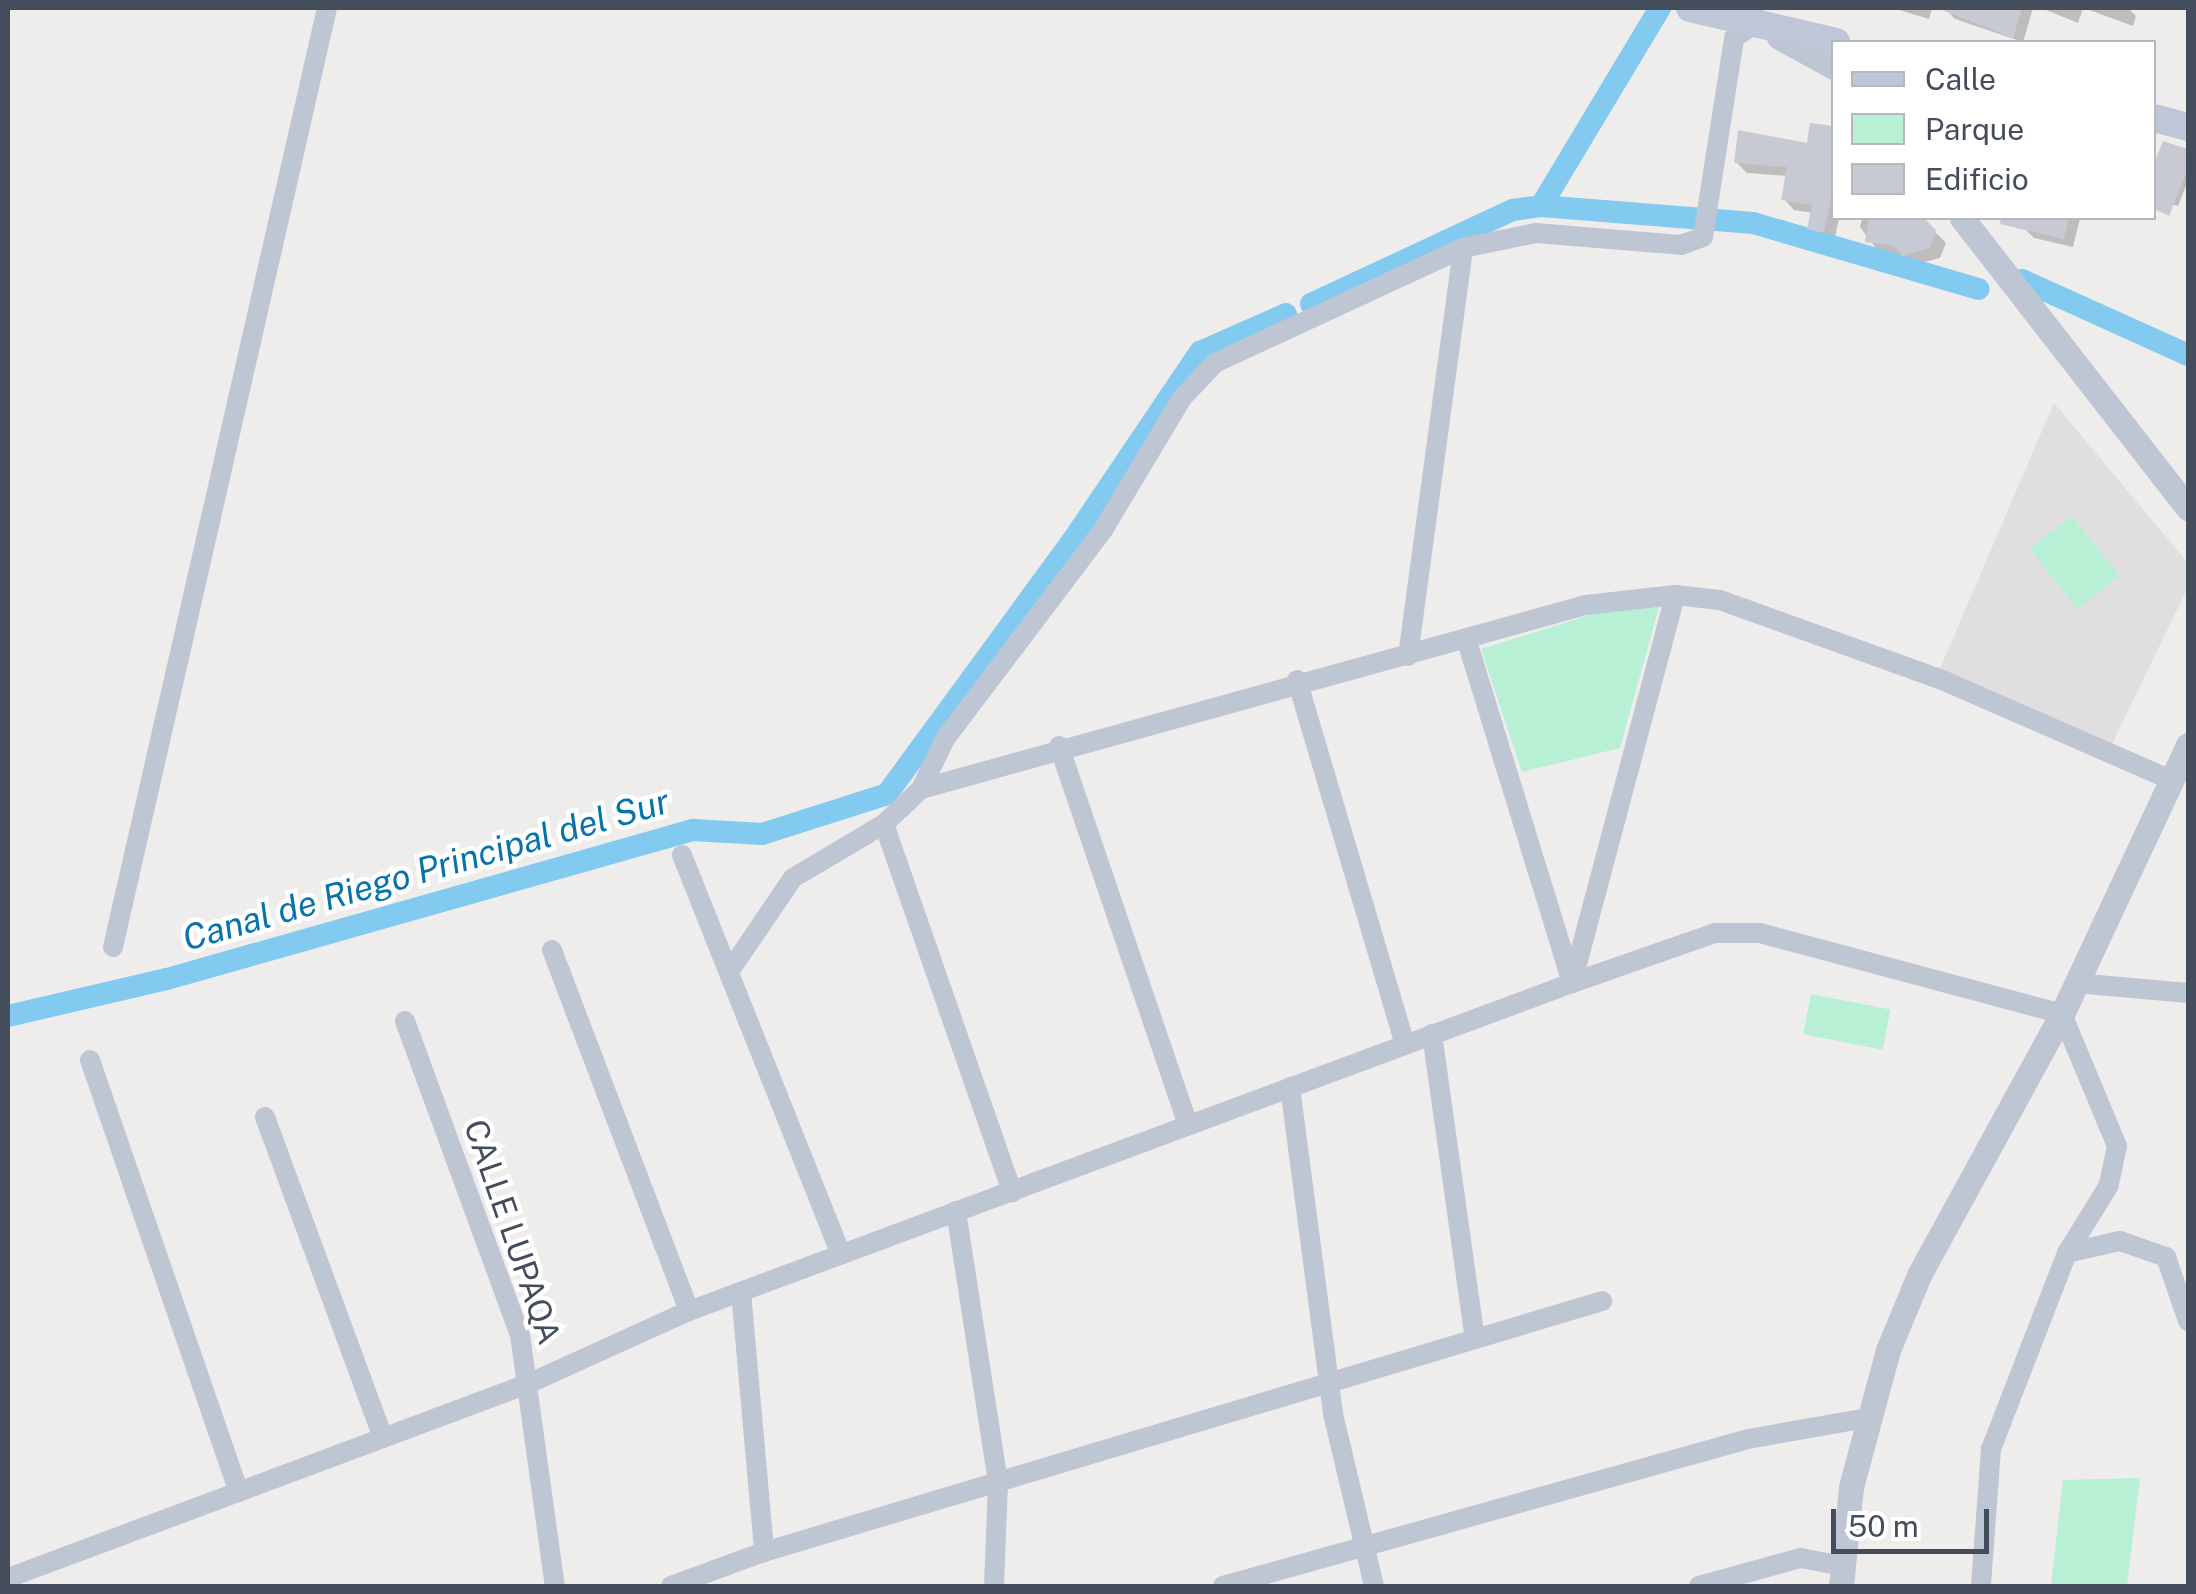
<!DOCTYPE html>
<style>
body{margin:0}
#map{position:relative;width:2196px;height:1594px;overflow:hidden;background:#efedec;font-family:"Public Sans",sans-serif}
div>[style]{position:absolute}
.education>*{inset:0;background:#e0dede}
.green>*{inset:0;background:#b7f0d5;transform-origin:0 0}
.shadow>*{inset:0;background:#0003}
.canal>*{height:22px;margin:-11px;padding:0 11px;transform-origin:11px;border-radius:11px;background:#82caef}
.building>*{inset:0;background:#c8cad3}
.minor>*{height:20px;margin:-10px;padding:0 10px;transform-origin:10px;border-radius:10px;background:#bfc6d3}
.tertiary>*{height:25px;margin:-12.5px;padding:0 12.5px;transform-origin:12.5px;border-radius:12.5px;background:#bfc6d3}
.secondary>*{height:28px;margin:-14px;padding:0 14px;transform-origin:14px;border-radius:14px;background:#bec6d7}
span{translate:-50% -50%;white-space:nowrap;text-align:center;line-height:1.15;-webkit-text-stroke:9px #fff;paint-order:stroke}
.street-label{font-size:32px;color:#444d5b}
.water-label{font-size:35px;color:#0673ac;font-style:italic}
.frame{position:absolute;inset:0;border:10px solid #444d5b;pointer-events:none}
.legend{position:absolute;left:1831px;top:40px;width:325px;height:180px;box-sizing:border-box;background:#fff;border:2px solid #b4b8bd;margin:0;padding:12px 18px;list-style:none;font-size:30px;color:#444d5b}
.legend li{display:flex;align-items:center;gap:20px;height:50px}
.legend b{width:50px;border:2px solid #b4b8bd}
.scale{position:absolute;left:1831px;top:1509px;width:158px;height:45px;box-sizing:border-box;border:5px solid #444d5b;border-top:0;padding-left:12px;font-size:30px;line-height:35px;white-space:nowrap;color:#444d5b;-webkit-text-stroke:8px #fff;paint-order:stroke}
</style>
<div id="map">
<div class="education">
<i style="clip-path:polygon(2054px 403px,2188px 563px,2188px 587px,2111px 746px,1939px 671px)"></i>
</div>
<div class="green">
<i style="left:2071px;top:516px;width:77px;height:53px;rotate:51deg"></i>
<i style="clip-path:polygon(1659px 607px,1620px 748px,1522px 772px,1481px 649px,1596px 613px)"></i>
<i style="left:1811px;top:994px;width:81px;height:41px;rotate:11deg"></i>
<i style="clip-path:polygon(2140px 1478px,2127px 1586px,2051px 1586px,2063px 1480px)"></i>
</div>
<div class="shadow">
<i style="clip-path:polygon(1893px 8px,1932px 8px,1929px 19px)"></i>
<i style="clip-path:polygon(2033px 8px,2023px 42px,1955px 19px,1945px 9px)"></i>
<i style="clip-path:polygon(2041px 8px,2083px 8px,2078px 23px)"></i>
<i style="clip-path:polygon(2084px 8px,2128px 8px,2136px 16px,2133px 26px)"></i>
<i style="clip-path:polygon(1834px 129px,1834px 218px,1839px 218px,1834px 242px,1810px 228px,1813px 213px,1794px 210px,1784px 199px,1788px 176px,1747px 173px,1736px 162px,1809px 146px)"></i>
<i style="clip-path:polygon(2164px 144px,2188px 152px,2188px 181px,2178px 206px,2154px 198px,2154px 169px)"></i>
<i style="clip-path:polygon(1862px 218px,1921px 218px,1946px 243px,1940px 258px,1916px 264px,1904px 255px,1878px 251px,1860px 227px)"></i>
<i style="clip-path:polygon(2026px 218px,2080px 218px,2073px 247px,2034px 238px,2024px 228px)"></i>
</div>
<div class="canal">
<i style="left:1541px;top:206px;width:213px;rotate:4.6deg"></i>
<i style="left:1753px;top:223px;width:235px;rotate:16.3deg"></i>
<i style="left:2022px;top:280px;width:182px;rotate:24.3deg"></i>
<i style="left:1311px;top:304px;width:223px;rotate:-25deg"></i>
<i style="left:1513px;top:210px;width:28px;rotate:-8deg"></i>
<i style="left:1541px;top:206px;width:231px;rotate:-59deg"></i>
<i style="left:8px;top:1016px;width:163px;rotate:-13.1deg"></i>
<i style="left:167px;top:979px;width:547px;rotate:-15.82deg"></i>
<i style="left:693px;top:830px;width:69px;rotate:3.3deg"></i>
<i style="left:762px;top:834px;width:131px;rotate:-17.7deg"></i>
<i style="left:887px;top:794px;width:315px;rotate:-53.8deg"></i>
<i style="left:1073px;top:540px;width:227px;rotate:-56deg"></i>
<i style="left:1200px;top:352px;width:94px;rotate:-23.8deg"></i>
</div>
<div class="building">
<i style="clip-path:polygon(1937px 8px,2022px 8px,2013px 38px)"></i>
<i style="clip-path:polygon(1810px 123px,1834px 126px,1834px 185px,1824px 233px,1807px 229px,1812px 205px,1781px 200px,1787px 167px,1734px 163px,1738px 130px,1807px 143px)"></i>
<i style="clip-path:polygon(2163px 141px,2188px 149px,2188px 168px,2169px 216px,2154px 209px,2154px 163px)"></i>
<i style="clip-path:polygon(1869px 218px,1924px 218px,1936px 230px,1930px 248px,1903px 255px,1891px 245px,1865px 242px)"></i>
<i style="clip-path:polygon(2001px 218px,2069px 218px,2064px 239px,2000px 224px)"></i>
</div>
<div class="minor">
<i style="left:1466px;top:638px;width:361px;rotate:72.9deg"></i>
<i style="left:1572px;top:983px;width:401px;rotate:-75.1deg"></i>
<i style="left:1408px;top:656px;width:412px;rotate:-82.3deg"></i>
<i style="left:1297px;top:680px;width:380px;rotate:73.5deg"></i>
<i style="left:1059px;top:746px;width:400px;rotate:71.2deg"></i>
<i style="left:921px;top:789px;width:690px;rotate:-15.47deg"></i>
<i style="left:1586px;top:605px;width:90px;rotate:-6.4deg"></i>
<i style="left:1675px;top:595px;width:45px;rotate:6.3deg"></i>
<i style="left:1720px;top:600px;width:234px;rotate:19.8deg"></i>
<i style="left:1940px;top:679px;width:252px;rotate:23.6deg"></i>
<i style="left:884px;top:824px;width:390px;rotate:70.8deg"></i>
<i style="left:682px;top:855px;width:430px;rotate:68.3deg"></i>
<i style="left:113px;top:947px;width:963px;rotate:-77.16deg"></i>
<i style="left:552px;top:950px;width:386px;rotate:69.2deg"></i>
<i style="left:729px;top:972px;width:114px;rotate:-55.8deg"></i>
<i style="left:793px;top:878px;width:106px;rotate:-30.7deg"></i>
<i style="left:884px;top:824px;width:51px;rotate:-43.4deg"></i>
<i style="left:921px;top:789px;width:55px;rotate:-64.4deg"></i>
<i style="left:945px;top:739px;width:262px;rotate:-52.9deg"></i>
<i style="left:1103px;top:530px;width:154px;rotate:-59.1deg"></i>
<i style="left:1182px;top:398px;width:48px;rotate:-46.7deg"></i>
<i style="left:1215px;top:363px;width:273px;rotate:-24.9deg"></i>
<i style="left:1463px;top:248px;width:75px;rotate:-11.6deg"></i>
<i style="left:1536px;top:233px;width:145px;rotate:4.7deg"></i>
<i style="left:1681px;top:245px;width:23px;rotate:-20deg"></i>
<i style="left:1703px;top:237px;width:201px;rotate:-81.1deg"></i>
<i style="left:1734px;top:38px;width:22px;rotate:-34deg"></i>
<i style="left:1752px;top:26px;width:18px;rotate:-84deg"></i>
<i style="left:2076px;top:983px;width:112px;rotate:5.1deg"></i>
<i style="left:405px;top:1021px;width:334px;rotate:69.9deg"></i>
<i style="left:520px;top:1335px;width:253px;rotate:82.1deg"></i>
<i style="left:1432px;top:1034px;width:308px;rotate:82deg"></i>
<i style="left:90px;top:1060px;width:457px;rotate:71deg"></i>
<i style="left:1290px;top:1087px;width:330px;rotate:82.5deg"></i>
<i style="left:1333px;top:1414px;width:177px;rotate:76.6deg"></i>
<i style="left:265px;top:1117px;width:342px;rotate:69.8deg"></i>
<i style="left:956px;top:1211px;width:274px;rotate:81.2deg"></i>
<i style="left:998px;top:1482px;width:104px;rotate:92.2deg"></i>
<i style="left:2067px;top:1253px;width:54px;rotate:-12.8deg"></i>
<i style="left:2120px;top:1241px;width:49px;rotate:19.2deg"></i>
<i style="left:2166px;top:1257px;width:68px;rotate:71deg"></i>
<i style="left:741px;top:1292px;width:261px;rotate:84.9deg"></i>
<i style="left:8px;top:1578px;width:557px;rotate:-20.48deg"></i>
<i style="left:530px;top:1383px;width:175px;rotate:-24.4deg"></i>
<i style="left:689px;top:1311px;width:942px;rotate:-20.38deg"></i>
<i style="left:1572px;top:983px;width:151px;rotate:-19.3deg"></i>
<i style="left:1715px;top:933px;width:45px"></i>
<i style="left:1760px;top:933px;width:313px;rotate:15deg"></i>
<i style="left:2062px;top:1014px;width:143px;rotate:67.4deg"></i>
<i style="left:2117px;top:1146px;width:40px;rotate:102deg"></i>
<i style="left:2109px;top:1185px;width:80px;rotate:121.7deg"></i>
<i style="left:2067px;top:1253px;width:210px;rotate:111.2deg"></i>
<i style="left:1991px;top:1449px;width:137px;rotate:94.2deg"></i>
<i style="left:671px;top:1586px;width:99px;rotate:-20.1deg"></i>
<i style="left:764px;top:1552px;width:875px;rotate:-16.67deg"></i>
<i style="left:1223px;top:1586px;width:545px;rotate:-15.64deg"></i>
<i style="left:1748px;top:1439px;width:121px;rotate:-10deg"></i>
<i style="left:1699px;top:1586px;width:106px;rotate:-15.4deg"></i>
<i style="left:1801px;top:1558px;width:42px;rotate:11deg"></i>
</div>
<div class="tertiary">
<i style="left:1779px;top:37px;width:63px;rotate:28.6deg"></i>
<i style="left:1962px;top:218px;width:368px;rotate:52.1deg"></i>
<i style="left:1841px;top:1586px;width:100px;rotate:-84.2deg"></i>
<i style="left:1851px;top:1487px;width:142px;rotate:-74.9deg"></i>
<i style="left:1888px;top:1350px;width:81px;rotate:-67.5deg"></i>
<i style="left:1919px;top:1275px;width:298px;rotate:-61.3deg"></i>
<i style="left:2062px;top:1014px;width:297px;rotate:-64.9deg"></i>
</div>
<div class="secondary">
<i style="left:1690px;top:8px;width:150px;rotate:13.1deg"></i>
<i style="left:2154px;top:118px;width:35px;rotate:15deg"></i>
</div>
<div class="street-label">
<span style="left:512px;top:1232px;rotate:71deg">CALLE LUPAQA</span>
</div>
<div class="water-label">
<span style="left:426px;top:870px;rotate:-16deg">Canal de Riego Principal del Sur</span>
</div>
<div class="frame"></div>
<ul class="legend">
<li><b style="height:12px;background:#bec6d7"></b>Calle</li>
<li><b style="height:28px;background:#b7f0d5"></b>Parque</li>
<li><b style="height:28px;background:#c8cad3"></b>Edificio</li>
</ul>
<div class="scale">50 m</div>
</div>
